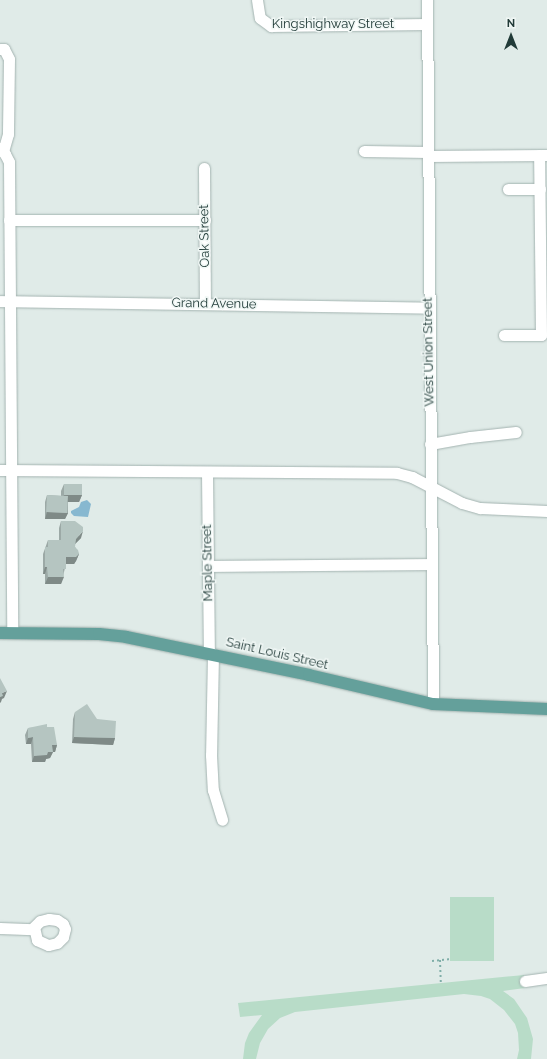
<!DOCTYPE html>
<style>
body{margin:0}
#map{position:relative;width:547px;height:1059px;overflow:hidden;background:#e0ebe8;font-family:Raleway,sans-serif}
div>[style]{position:absolute}
.green>*{inset:0;background:#b8dcc8;transform-origin:0 0}
.water>*{inset:0;background:#87b8d0}
.path>*{height:2px;margin-top:-1px;transform-origin:0;background:repeating-linear-gradient(90deg,#80aea8 0 2px,transparent 0 5px)}
.roads{filter:drop-shadow(0 0 1px #a3b3b0) drop-shadow(0 0 1px #a3b3b0)}
.minor>*{height:11px;margin:-5.5px;padding:0 5.5px;transform-origin:5.5px;border-radius:5.5px;background:#fff}
.major>*{height:12px;margin:-6px;padding:0 6px;transform-origin:6px;border-radius:6px;background:#64a09b}
.wall>*{inset:0;background:#9ca9a6}
.shaded-wall>*{inset:0;background:#7f8a87}
.building>*{inset:0;background:#b5c5c1;transform-origin:0 0}
span{translate:-50% -50%;white-space:nowrap;text-align:center;line-height:1.15;-webkit-text-stroke:3px #f0f7f5;paint-order:stroke}
.street-label{font-size:13px;color:#213b38}
.north{position:absolute;left:491px;top:16px;width:40px;height:40px;-webkit-text-stroke:3px #f0f7f5;paint-order:stroke;rotate:0deg;font-size:11px;font-weight:700;line-height:16px;text-align:center;color:#213b38}
.north::after{content:'';display:block;margin:auto;width:14px;height:18px;background:#213b38;clip-path:polygon(50% 0,100% 100%,50% 72%,0 100%)}
</style>
<div id="map">
<div class="green">
<i style="left:450px;top:897px;width:44px;height:64px"></i>
<i style="clip-path:polygon(524px 975px,525px 988px,503px 991px,514px 999px,527px 1018px,533px 1039px,531px 1059px,517px 1059px,519px 1050px,518px 1033px,515px 1024px,504px 1010px,490px 999px,481px 996px,464px 994px,295px 1012px,280px 1018px,268px 1029px,260px 1043px,256px 1059px,243px 1059px,245px 1043px,249px 1033px,262px 1015px,240px 1017px,238px 1003px)"></i>
</div>
<div class="water">
<i style="clip-path:polygon(87px 500px,91px 504px,88px 517px,74px 516px,71px 513px,71px 511px,79px 507px,81px 502px)"></i>
</div>
<div class="path">
<i style="left:440px;top:960px;width:23px;rotate:88deg"></i>
<i style="left:432px;top:961px;width:19px;rotate:-6deg"></i>
</div>
<div class="roads">
<div class="minor">
<i style="left:257px;top:0;width:18px;rotate:81deg"></i>
<i style="left:260px;top:18px;width:14px;rotate:36deg"></i>
<i style="left:271px;top:26px;width:156px;rotate:-0.7deg"></i>
<i style="left:427px;top:0;width:704px;rotate:89.51deg"></i>
<i style="left:0;top:49px;width:4px"></i>
<i style="left:4px;top:49px;width:11px;rotate:63deg"></i>
<i style="left:9px;top:59px;width:75px;rotate:90.8deg"></i>
<i style="left:8px;top:134px;width:18px;rotate:106deg"></i>
<i style="left:0;top:148px;width:8px;rotate:50deg"></i>
<i style="left:5px;top:154px;width:9px;rotate:63deg"></i>
<i style="left:9px;top:162px;width:471px;rotate:89.6deg"></i>
<i style="left:364px;top:151px;width:64px;rotate:0.9deg"></i>
<i style="left:428px;top:156px;width:118px;rotate:-0.5deg"></i>
<i style="left:204px;top:168px;width:136px;rotate:89.6deg"></i>
<i style="left:508px;top:189px;width:32px"></i>
<i style="left:9px;top:220px;width:196px"></i>
<i style="left:0;top:301px;width:429px;rotate:0.9deg"></i>
<i style="left:504px;top:335px;width:37px"></i>
<i style="left:541px;top:335px;width:180px;rotate:-90.6deg"></i>
<i style="left:430px;top:444px;width:41px;rotate:-9.9deg"></i>
<i style="left:470px;top:437px;width:46px;rotate:-6.2deg"></i>
<i style="left:0;top:470px;width:397px;rotate:0.4deg"></i>
<i style="left:397px;top:473px;width:16px;rotate:15deg"></i>
<i style="left:412px;top:477px;width:56px;rotate:27.5deg"></i>
<i style="left:462px;top:503px;width:19px;rotate:16deg"></i>
<i style="left:480px;top:508px;width:67px;rotate:2.6deg"></i>
<i style="left:207px;top:472px;width:181px;rotate:89.4deg"></i>
<i style="left:208px;top:566px;width:223px;rotate:-0.5deg"></i>
<i style="left:213px;top:654px;width:101px;rotate:91.1deg"></i>
<i style="left:211px;top:755px;width:35px;rotate:87deg"></i>
<i style="left:213px;top:790px;width:31px;rotate:73deg"></i>
<i style="left:49px;top:919px;width:8px;rotate:7deg"></i>
<i style="left:57px;top:920px;width:7px;rotate:34deg"></i>
<i style="left:63px;top:924px;width:5px;rotate:68deg"></i>
<i style="left:65px;top:929px;width:8px;rotate:104deg"></i>
<i style="left:63px;top:937px;width:8px;rotate:135deg"></i>
<i style="left:57px;top:943px;width:9px;rotate:167deg"></i>
<i style="left:48px;top:945px;width:12px;rotate:-156deg"></i>
<i style="left:37px;top:940px;width:13px;rotate:-103deg"></i>
<i style="left:34px;top:927px;width:8px;rotate:-45deg"></i>
<i style="left:40px;top:921px;width:9px;rotate:-13deg"></i>
<i style="left:0;top:928px;width:33px;rotate:2deg"></i>
<i style="left:525px;top:981px;width:22px;rotate:-8deg"></i>
</div>
<div class="major">
<i style="left:0;top:633px;width:99px;rotate:0.6deg"></i>
<i style="left:99px;top:634px;width:27px;rotate:6deg"></i>
<i style="left:126px;top:637px;width:187px;rotate:11.7deg"></i>
<i style="left:309px;top:675px;width:127px;rotate:13.2deg"></i>
<i style="left:433px;top:704px;width:114px;rotate:2.5deg"></i>
</div>
</div>
<div class="wall">
<i style="clip-path:polygon(64px 484px,82px 495px,79px 502px,68px 502px,68px 513px,65px 519px,45px 519px,45px 502px,47px 495px,61px 496px,61px 491px)"></i>
<i style="clip-path:polygon(61px 521px,81px 538px,75px 544px,75px 547px,79px 554px,76px 561px,74px 564px,66px 564px,61px 584px,45px 584px,45px 574px,43px 574px,43px 554px,48px 540px,59px 540px,59px 528px)"></i>
<i style="clip-path:polygon(75px 712px,115px 738px,113px 745px,72px 743px,73px 719px)"></i>
<i style="clip-path:polygon(47px 727px,57px 745px,55px 752px,53px 752px,50px 758px,46px 759px,45px 762px,32px 762px,31px 744px,26px 744px,25px 735px,28px 728px)"></i>
</div>
<div class="shaded-wall">
<i style="clip-path:polygon(64px 495px,82px 495px,79px 502px,61px 502px)"></i>
<i style="clip-path:polygon(47px 512px,68px 513px,65px 519px,45px 519px)"></i>
<i style="clip-path:polygon(83px 531px,81px 538px,73px 546px,76px 539px)"></i>
<i style="clip-path:polygon(79px 554px,76px 561px,74px 564px,63px 564px,66px 557px)"></i>
<i style="clip-path:polygon(45px 567px,47px 567px,45px 574px,43px 574px)"></i>
<i style="clip-path:polygon(48px 577px,64px 577px,61px 584px,45px 584px)"></i>
<i style="clip-path:polygon(7px 691px,4px 698px,2px 699px,1px 702px,0 703px,0 697px,2px 693px)"></i>
<i style="clip-path:polygon(33px 737px,31px 744px,26px 744px,28px 738px)"></i>
<i style="clip-path:polygon(74px 737px,115px 738px,113px 745px,72px 743px)"></i>
<i style="clip-path:polygon(52px 745px,57px 745px,55px 752px,53px 752px,50px 758px,46px 759px,45px 762px,32px 762px,34px 756px,48px 752px)"></i>
</div>
<div class="building">
<i style="left:64px;top:484px;width:18px;height:11px"></i>
<i style="left:47px;top:495px;width:21px;height:17px;rotate:3deg"></i>
<i style="clip-path:polygon(61px 521px,75px 521px,83px 527px,83px 531px,76px 539px,75px 547px,78px 550px,79px 554px,76px 557px,66px 557px,66px 569px,63px 569px,64px 577px,48px 577px,47px 567px,45px 567px,45px 547px,48px 547px,48px 540px,61px 540px)"></i>
<i style="clip-path:polygon(0 678px,7px 691px,2px 693px,3px 696px,0 697px)"></i>
<i style="clip-path:polygon(87px 704px,97px 719px,116px 721px,115px 738px,74px 737px,75px 712px)"></i>
<i style="clip-path:polygon(47px 724px,47px 727px,54px 727px,57px 745px,52px 745px,53px 752px,48px 752px,47px 755px,34px 756px,33px 737px,28px 738px,28px 728px)"></i>
</div>
<div class="street-label">
<span style="left:333px;top:24px">Kingshighway Street</span>
<span style="left:205px;top:236px;rotate:-91deg">Oak Street</span>
<span style="left:214px;top:304px;rotate:1deg">Grand Avenue</span>
<span style="left:429px;top:352px;rotate:-91deg">West Union Street</span>
<span style="left:208px;top:563px;rotate:-91deg">Maple Street</span>
<span style="left:277px;top:654px;rotate:13deg">Saint Louis Street</span>
</div>
<div class="north">N</div>
</div>
